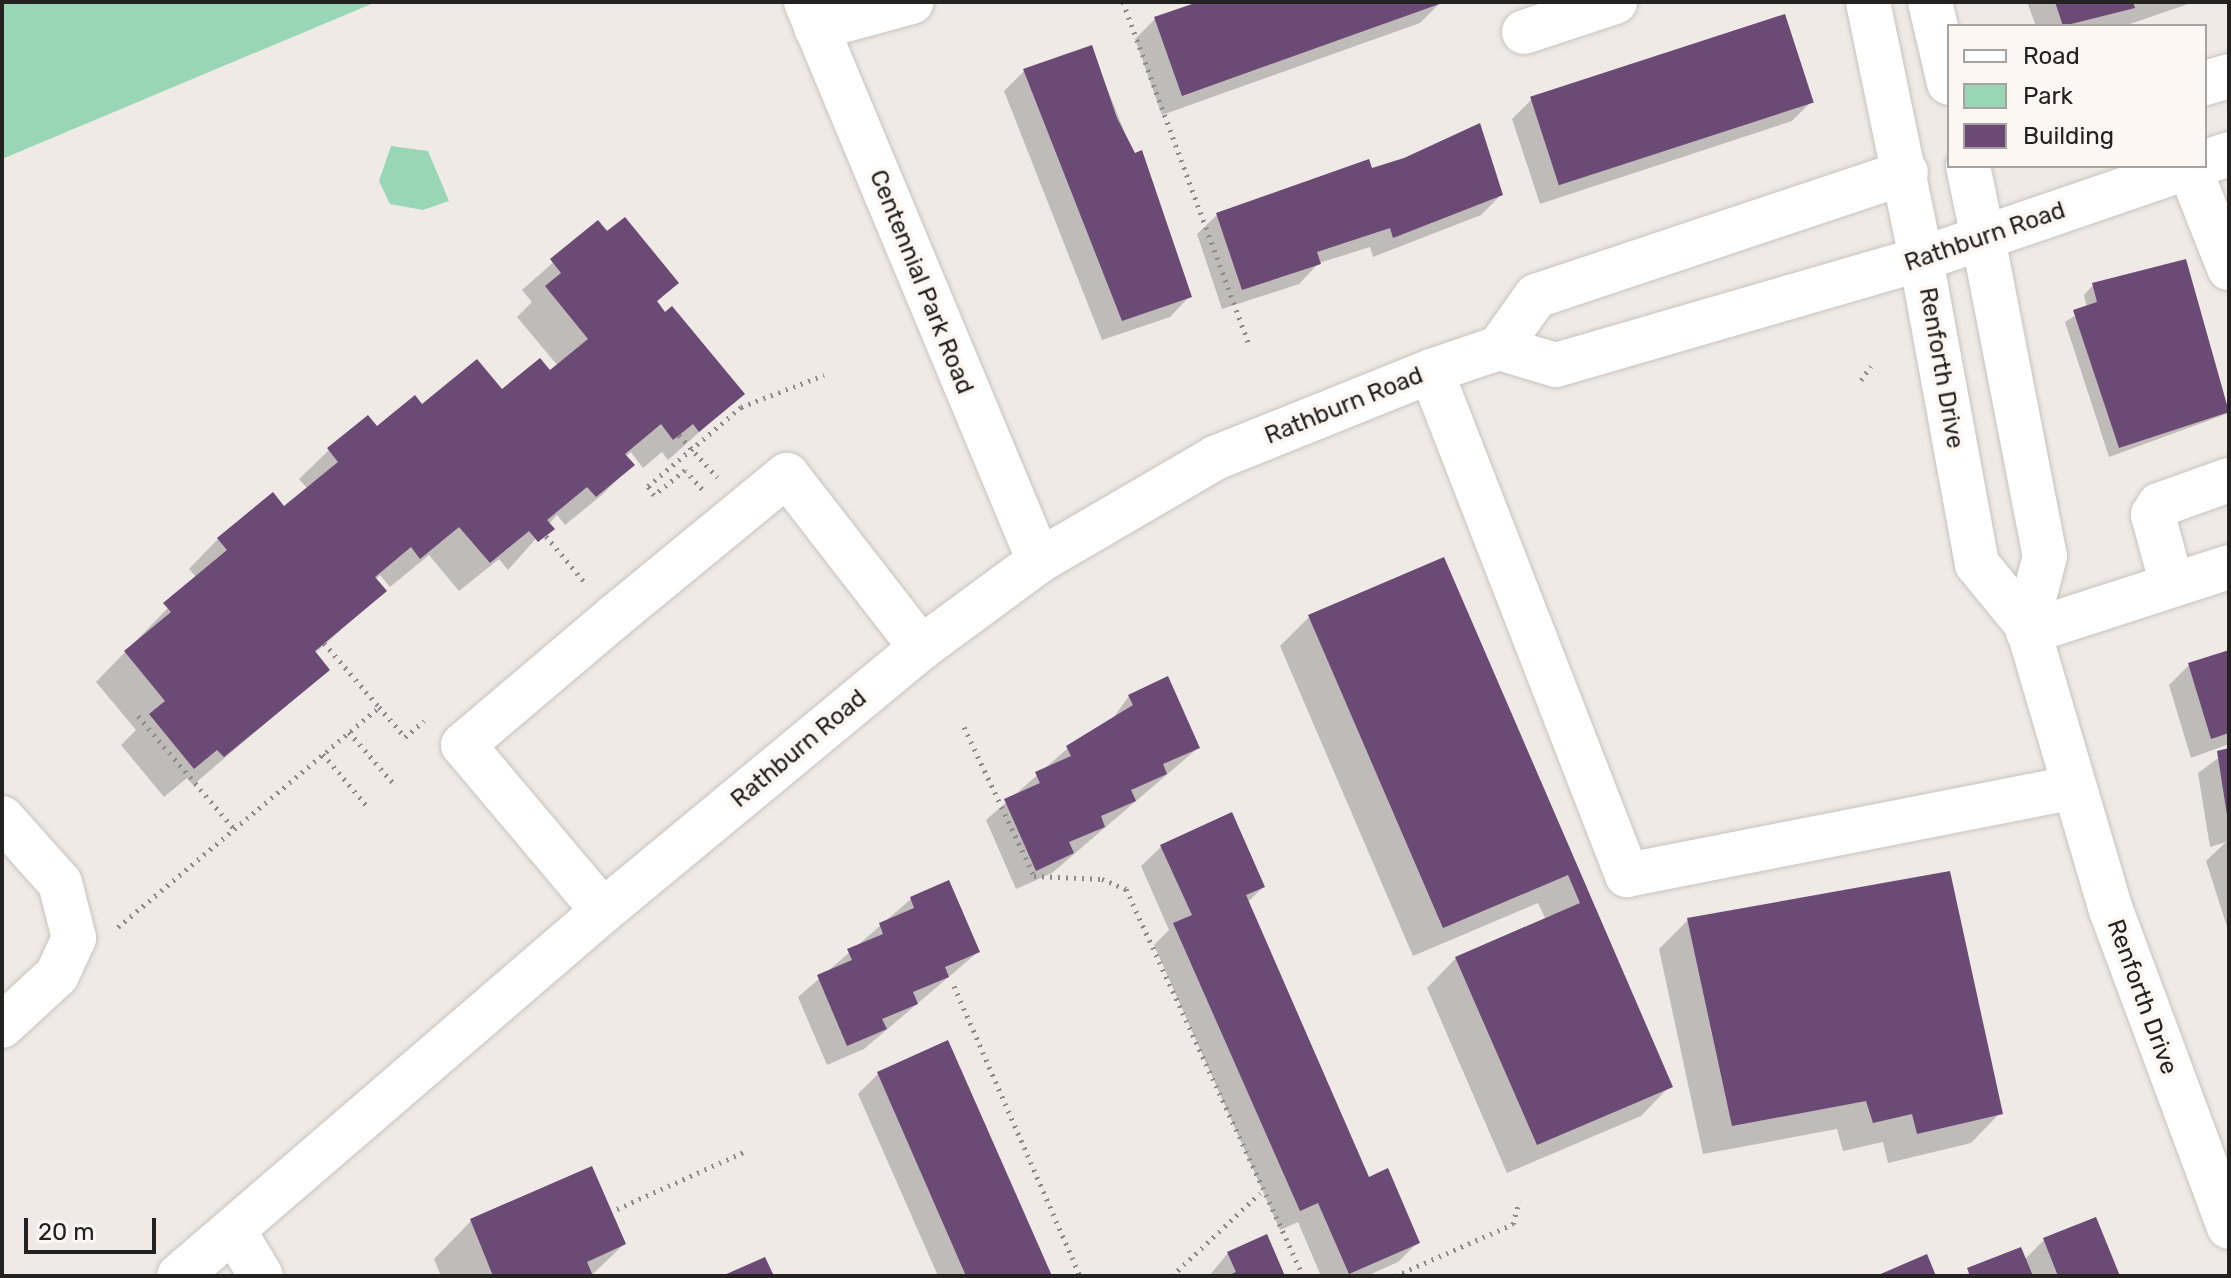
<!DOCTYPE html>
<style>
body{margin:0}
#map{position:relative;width:2231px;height:1278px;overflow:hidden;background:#efeae6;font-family:Rubik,sans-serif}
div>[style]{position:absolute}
.green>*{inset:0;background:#98d6b6}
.shadow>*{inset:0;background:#0003}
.building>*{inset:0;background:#6b4a75;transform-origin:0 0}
.path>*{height:5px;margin-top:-2.5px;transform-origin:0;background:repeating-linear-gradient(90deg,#8e8a88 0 2px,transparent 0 8px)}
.roads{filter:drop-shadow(0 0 2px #c8c3bf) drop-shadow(0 0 2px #c8c3bf)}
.minor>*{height:44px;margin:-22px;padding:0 22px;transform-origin:22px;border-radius:22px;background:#fff}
.major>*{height:44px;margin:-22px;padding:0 22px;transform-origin:22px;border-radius:22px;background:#fff}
span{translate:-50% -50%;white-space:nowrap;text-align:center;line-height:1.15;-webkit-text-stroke:8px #fcf7f3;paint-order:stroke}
.street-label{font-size:24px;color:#242221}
.frame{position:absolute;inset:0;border:4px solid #242221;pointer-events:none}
.legend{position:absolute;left:1947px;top:24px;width:260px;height:144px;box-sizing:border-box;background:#fcf7f3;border:2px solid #a6a29f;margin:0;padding:10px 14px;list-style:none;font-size:24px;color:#242221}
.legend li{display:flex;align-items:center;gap:16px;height:40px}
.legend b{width:40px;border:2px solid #a6a29f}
.scale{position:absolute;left:24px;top:1218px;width:132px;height:36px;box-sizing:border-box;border:4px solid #242221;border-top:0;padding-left:10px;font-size:24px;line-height:28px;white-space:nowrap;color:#242221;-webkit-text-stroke:6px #fcf7f3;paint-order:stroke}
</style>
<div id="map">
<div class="green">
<i style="clip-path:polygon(2px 2px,376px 2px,2px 159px)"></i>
<i style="clip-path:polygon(391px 146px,428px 151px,449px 201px,423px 210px,390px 204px,379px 181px)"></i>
</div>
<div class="shadow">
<i style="clip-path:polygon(1210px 2px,1439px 2px,1440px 3px,1420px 23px,1162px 115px,1135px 39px,1155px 19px)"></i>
<i style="clip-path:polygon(2027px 2px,2194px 2px,2124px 26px,2036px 26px)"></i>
<i style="clip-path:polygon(1091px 48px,1190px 296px,1170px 317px,1102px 340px,1004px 91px,1024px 71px)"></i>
<i style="clip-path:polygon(1532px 99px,1812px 101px,1792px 121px,1540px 204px,1512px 119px)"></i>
<i style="clip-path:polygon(1371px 171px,1501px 195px,1481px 215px,1373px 257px,1370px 247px,1319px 263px,1299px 284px,1222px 309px,1197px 234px,1218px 214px)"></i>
<i style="clip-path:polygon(598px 223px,676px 283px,656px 303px,742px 394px,668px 460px,662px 452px,643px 468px,631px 452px,625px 457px,632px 465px,603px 494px,565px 525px,557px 515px,508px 570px,499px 559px,459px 591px,429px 555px,390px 587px,380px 575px,375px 580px,384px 591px,314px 654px,328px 670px,193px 785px,187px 778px,164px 797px,121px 745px,136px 730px,96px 682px,197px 578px,189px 569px,218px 539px,273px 495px,284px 509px,308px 489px,299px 479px,329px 450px,422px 407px,502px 392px,558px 366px,517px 317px,532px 302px,522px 290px)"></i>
<i style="clip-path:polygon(2185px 262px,2229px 413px,2109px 457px,2065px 322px,2087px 308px,2084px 295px,2093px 285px)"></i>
<i style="clip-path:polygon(1443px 560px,1670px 1086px,1641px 1116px,1507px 1173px,1427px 988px,1456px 958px,1546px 920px,1538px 903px,1413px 956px,1280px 646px,1309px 617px)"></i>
<i style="clip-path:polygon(2229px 652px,2229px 744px,2191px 758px,2169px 685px,2189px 665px)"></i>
<i style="clip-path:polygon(1129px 696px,1198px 748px,1052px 873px,1016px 889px,986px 820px,1068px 748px,1111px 721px)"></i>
<i style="clip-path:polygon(2229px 750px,2229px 933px,2206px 861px,2226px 842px,2210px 847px,2198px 773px)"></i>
<i style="clip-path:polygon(1162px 846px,1263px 887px,1247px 903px,1368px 1179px,1418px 1242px,1398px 1262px,1367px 1276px,1321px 1276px,1298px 1222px,1280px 1230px,1154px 945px,1169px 930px,1141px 866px)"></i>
<i style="clip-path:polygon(911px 899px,978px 952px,864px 1049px,827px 1065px,798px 997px)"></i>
<i style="clip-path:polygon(1688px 920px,2000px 1113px,1971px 1143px,1888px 1163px,1883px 1142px,1843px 1151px,1837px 1129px,1703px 1154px,1659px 949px)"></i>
<i style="clip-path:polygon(947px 1043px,1050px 1276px,938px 1276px,858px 1094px,878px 1074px)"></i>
<i style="clip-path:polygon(471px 1221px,624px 1244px,591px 1276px,441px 1276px,434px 1259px)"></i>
<i style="clip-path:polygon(2044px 1240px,2118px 1276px,1962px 1276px,2020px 1250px,2024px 1260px)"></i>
<i style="clip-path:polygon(1228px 1253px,1283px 1276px,1209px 1276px)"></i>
</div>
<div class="building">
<i style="clip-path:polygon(1198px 2px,1445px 2px,1182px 96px,1154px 17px)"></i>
<i style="clip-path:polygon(2055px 2px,2133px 2px,2135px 8px,2063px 26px)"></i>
<i style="left:1785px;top:14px;width:93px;height:268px;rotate:72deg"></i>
<i style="clip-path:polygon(1092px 45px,1117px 118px,1135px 153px,1142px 150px,1192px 297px,1122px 321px,1023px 69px)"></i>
<i style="clip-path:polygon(1480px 123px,1503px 195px,1393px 238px,1390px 228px,1317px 252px,1321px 264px,1242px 290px,1216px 213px,1369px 159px,1372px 168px,1404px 158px)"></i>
<i style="clip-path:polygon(625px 217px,679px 283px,657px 301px,665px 312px,672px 306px,745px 394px,699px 432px,693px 424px,673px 440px,661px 424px,625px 454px,635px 465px,596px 497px,587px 487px,547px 520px,555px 529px,538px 542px,529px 531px,490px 563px,459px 527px,420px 559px,411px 547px,375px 577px,387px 591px,315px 651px,330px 670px,224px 757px,217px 750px,194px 769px,149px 714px,165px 701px,124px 651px,171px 612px,163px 603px,227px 550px,217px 538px,273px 492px,284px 506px,338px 462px,327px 448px,368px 415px,377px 426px,415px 395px,422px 404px,477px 359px,502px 389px,540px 358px,550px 370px,588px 339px,545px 286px,561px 273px,550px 259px,598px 220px,607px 231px)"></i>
<i style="clip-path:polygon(2186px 259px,2229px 412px,2119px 448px,2073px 310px,2097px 302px,2092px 283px)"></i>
<i style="clip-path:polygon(1444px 557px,1673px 1087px,1537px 1145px,1455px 957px,1580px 903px,1568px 875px,1443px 928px,1308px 615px)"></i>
<i style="clip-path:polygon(2229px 650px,2229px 733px,2211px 739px,2188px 663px)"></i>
<i style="clip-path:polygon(1168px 676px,1200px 748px,1163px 764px,1167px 774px,1131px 790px,1136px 801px,1101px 816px,1105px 827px,1069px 842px,1074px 853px,1036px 871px,1004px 799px,1040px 783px,1035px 772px,1071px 756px,1066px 746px,1133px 705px,1128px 695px)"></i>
<i style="clip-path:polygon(2229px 748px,2229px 821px,2228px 821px,2217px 751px)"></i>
<i style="clip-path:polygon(1232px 812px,1265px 887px,1246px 895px,1369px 1177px,1388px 1168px,1420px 1243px,1349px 1274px,1318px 1203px,1300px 1211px,1173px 923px,1192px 915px,1160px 845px)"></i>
<i style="clip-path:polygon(1950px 871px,2003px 1114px,1917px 1134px,1912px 1114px,1873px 1123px,1866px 1101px,1732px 1126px,1687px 918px)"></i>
<i style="clip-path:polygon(949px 880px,980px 952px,945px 967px,949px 977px,913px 992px,918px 1004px,882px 1019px,887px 1029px,847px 1046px,817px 975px,852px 960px,847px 949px,883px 934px,879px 923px,914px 908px,910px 897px)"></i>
<i style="clip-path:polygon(948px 1040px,1052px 1276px,966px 1276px,877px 1072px)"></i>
<i style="clip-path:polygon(592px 1166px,626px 1244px,587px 1262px,593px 1276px,493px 1276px,470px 1219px)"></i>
<i style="clip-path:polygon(2096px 1217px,2120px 1276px,2058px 1276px,2043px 1238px)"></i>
<i style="clip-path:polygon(1267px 1234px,1285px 1276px,1227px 1276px,1236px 1272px,1227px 1252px)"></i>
<i style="clip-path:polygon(2021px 1247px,2033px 1276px,1970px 1276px,1967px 1268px)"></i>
<i style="clip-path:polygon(1927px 1254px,1936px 1276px,1876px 1276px)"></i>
<i style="clip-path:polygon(765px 1257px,774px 1276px,722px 1276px)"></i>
</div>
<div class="path">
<i style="left:1123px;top:2px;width:364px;rotate:69.8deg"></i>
<i style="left:1861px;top:380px;width:17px;rotate:-54deg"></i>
<i style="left:679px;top:435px;width:57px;rotate:47.9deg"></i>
<i style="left:702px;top:489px;width:25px;rotate:-132deg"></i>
<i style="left:685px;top:470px;width:40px;rotate:141deg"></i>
<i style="left:654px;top:495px;width:11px;rotate:-124deg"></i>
<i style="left:648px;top:486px;width:122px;rotate:-40.3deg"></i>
<i style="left:741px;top:407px;width:89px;rotate:-21.1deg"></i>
<i style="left:546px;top:536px;width:62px;rotate:50.2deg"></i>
<i style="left:324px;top:643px;width:84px;rotate:49.3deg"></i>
<i style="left:138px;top:716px;width:150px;rotate:49.6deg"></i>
<i style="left:964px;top:727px;width:165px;rotate:64.8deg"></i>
<i style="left:1034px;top:876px;width:68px;rotate:2.5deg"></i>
<i style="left:1102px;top:879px;width:26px;rotate:23deg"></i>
<i style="left:1126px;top:889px;width:426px;rotate:65.4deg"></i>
<i style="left:349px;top:732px;width:67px;rotate:49.2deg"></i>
<i style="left:323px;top:754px;width:68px;rotate:49.8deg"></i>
<i style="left:118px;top:927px;width:341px;rotate:-40.1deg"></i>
<i style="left:379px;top:707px;width:40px;rotate:49deg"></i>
<i style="left:405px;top:737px;width:25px;rotate:-40deg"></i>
<i style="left:954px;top:986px;width:316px;rotate:66.5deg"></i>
<i style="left:617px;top:1209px;width:139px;rotate:-24.2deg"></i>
<i style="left:1172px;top:1276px;width:121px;rotate:-43.3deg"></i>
<i style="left:1395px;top:1276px;width:129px;rotate:-23.8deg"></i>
<i style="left:1513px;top:1224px;width:24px;rotate:-75deg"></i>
</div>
<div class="roads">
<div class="minor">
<i style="left:806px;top:2px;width:606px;rotate:67.37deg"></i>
<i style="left:816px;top:28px;width:99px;rotate:-15.2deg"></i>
<i style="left:1524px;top:32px;width:96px;rotate:-18.2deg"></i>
<i style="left:2189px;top:167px;width:109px;rotate:68.4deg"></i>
<i style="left:1983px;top:238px;width:324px;rotate:79deg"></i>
<i style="left:2045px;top:556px;width:71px;rotate:104.6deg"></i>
<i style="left:1499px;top:348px;width:64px;rotate:-54.6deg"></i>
<i style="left:1536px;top:296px;width:390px;rotate:-18.5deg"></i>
<i style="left:1431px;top:371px;width:541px;rotate:68.75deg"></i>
<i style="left:1627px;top:875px;width:452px;rotate:-11.1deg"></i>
<i style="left:2172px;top:585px;width:73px;rotate:-105.2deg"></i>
<i style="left:2153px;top:515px;width:12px;rotate:-59deg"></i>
<i style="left:2159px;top:505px;width:74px;rotate:-19.7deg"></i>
<i style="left:2028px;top:632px;width:211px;rotate:-17.9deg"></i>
<i style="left:2px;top:818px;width:87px;rotate:48.3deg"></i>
<i style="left:60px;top:883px;width:57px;rotate:75.7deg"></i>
<i style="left:74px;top:938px;width:41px;rotate:114.7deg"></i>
<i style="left:57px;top:975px;width:75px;rotate:137.2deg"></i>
<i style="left:603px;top:911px;width:217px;rotate:-130.1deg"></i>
<i style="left:463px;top:745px;width:198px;rotate:-40.3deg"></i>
<i style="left:614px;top:617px;width:224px;rotate:-39.4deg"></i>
<i style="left:787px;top:475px;width:219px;rotate:52.2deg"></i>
<i style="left:234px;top:1231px;width:52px;rotate:59deg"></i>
<i style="left:179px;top:1276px;width:559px;rotate:-40.72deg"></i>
<i style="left:603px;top:911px;width:413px;rotate:-39.6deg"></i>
<i style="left:921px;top:648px;width:147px;rotate:-36.4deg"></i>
<i style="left:1039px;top:561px;width:204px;rotate:-30.3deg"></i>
<i style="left:1215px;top:458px;width:233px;rotate:-21.9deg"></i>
<i style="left:1431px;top:371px;width:72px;rotate:-18.7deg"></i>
<i style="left:1499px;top:348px;width:59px;rotate:16.6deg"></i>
<i style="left:1556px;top:365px;width:380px;rotate:-16.2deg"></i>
<i style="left:1921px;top:259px;width:310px;rotate:79.6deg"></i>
<i style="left:1977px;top:564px;width:79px;rotate:50.7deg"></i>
<i style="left:2027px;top:625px;width:297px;rotate:73.6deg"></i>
<i style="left:2111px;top:910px;width:338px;rotate:69.6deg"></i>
</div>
<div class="major">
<i style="left:1868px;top:2px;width:262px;rotate:78.3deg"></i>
<i style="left:1921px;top:259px;width:287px;rotate:-18.9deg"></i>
<i style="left:1930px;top:2px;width:83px;rotate:76.8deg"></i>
<i style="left:2205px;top:83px;width:25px;rotate:-16deg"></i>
<i style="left:2205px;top:162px;width:25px;rotate:-18deg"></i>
<i style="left:1968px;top:166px;width:74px;rotate:78.2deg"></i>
</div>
</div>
<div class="street-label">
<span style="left:1985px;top:237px;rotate:-19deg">Rathburn Road</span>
<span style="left:921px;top:282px;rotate:68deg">Centennial Park Road</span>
<span style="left:1941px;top:368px;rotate:80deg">Renforth Drive</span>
<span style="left:1344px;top:406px;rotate:-22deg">Rathburn Road</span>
<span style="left:799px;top:749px;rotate:-40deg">Rathburn Road</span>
<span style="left:2142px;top:997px;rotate:70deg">Renforth Drive</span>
</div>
<div class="frame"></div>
<ul class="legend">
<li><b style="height:10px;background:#fff"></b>Road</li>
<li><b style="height:22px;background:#98d6b6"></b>Park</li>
<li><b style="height:22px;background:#6b4a75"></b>Building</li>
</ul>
<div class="scale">20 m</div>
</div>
